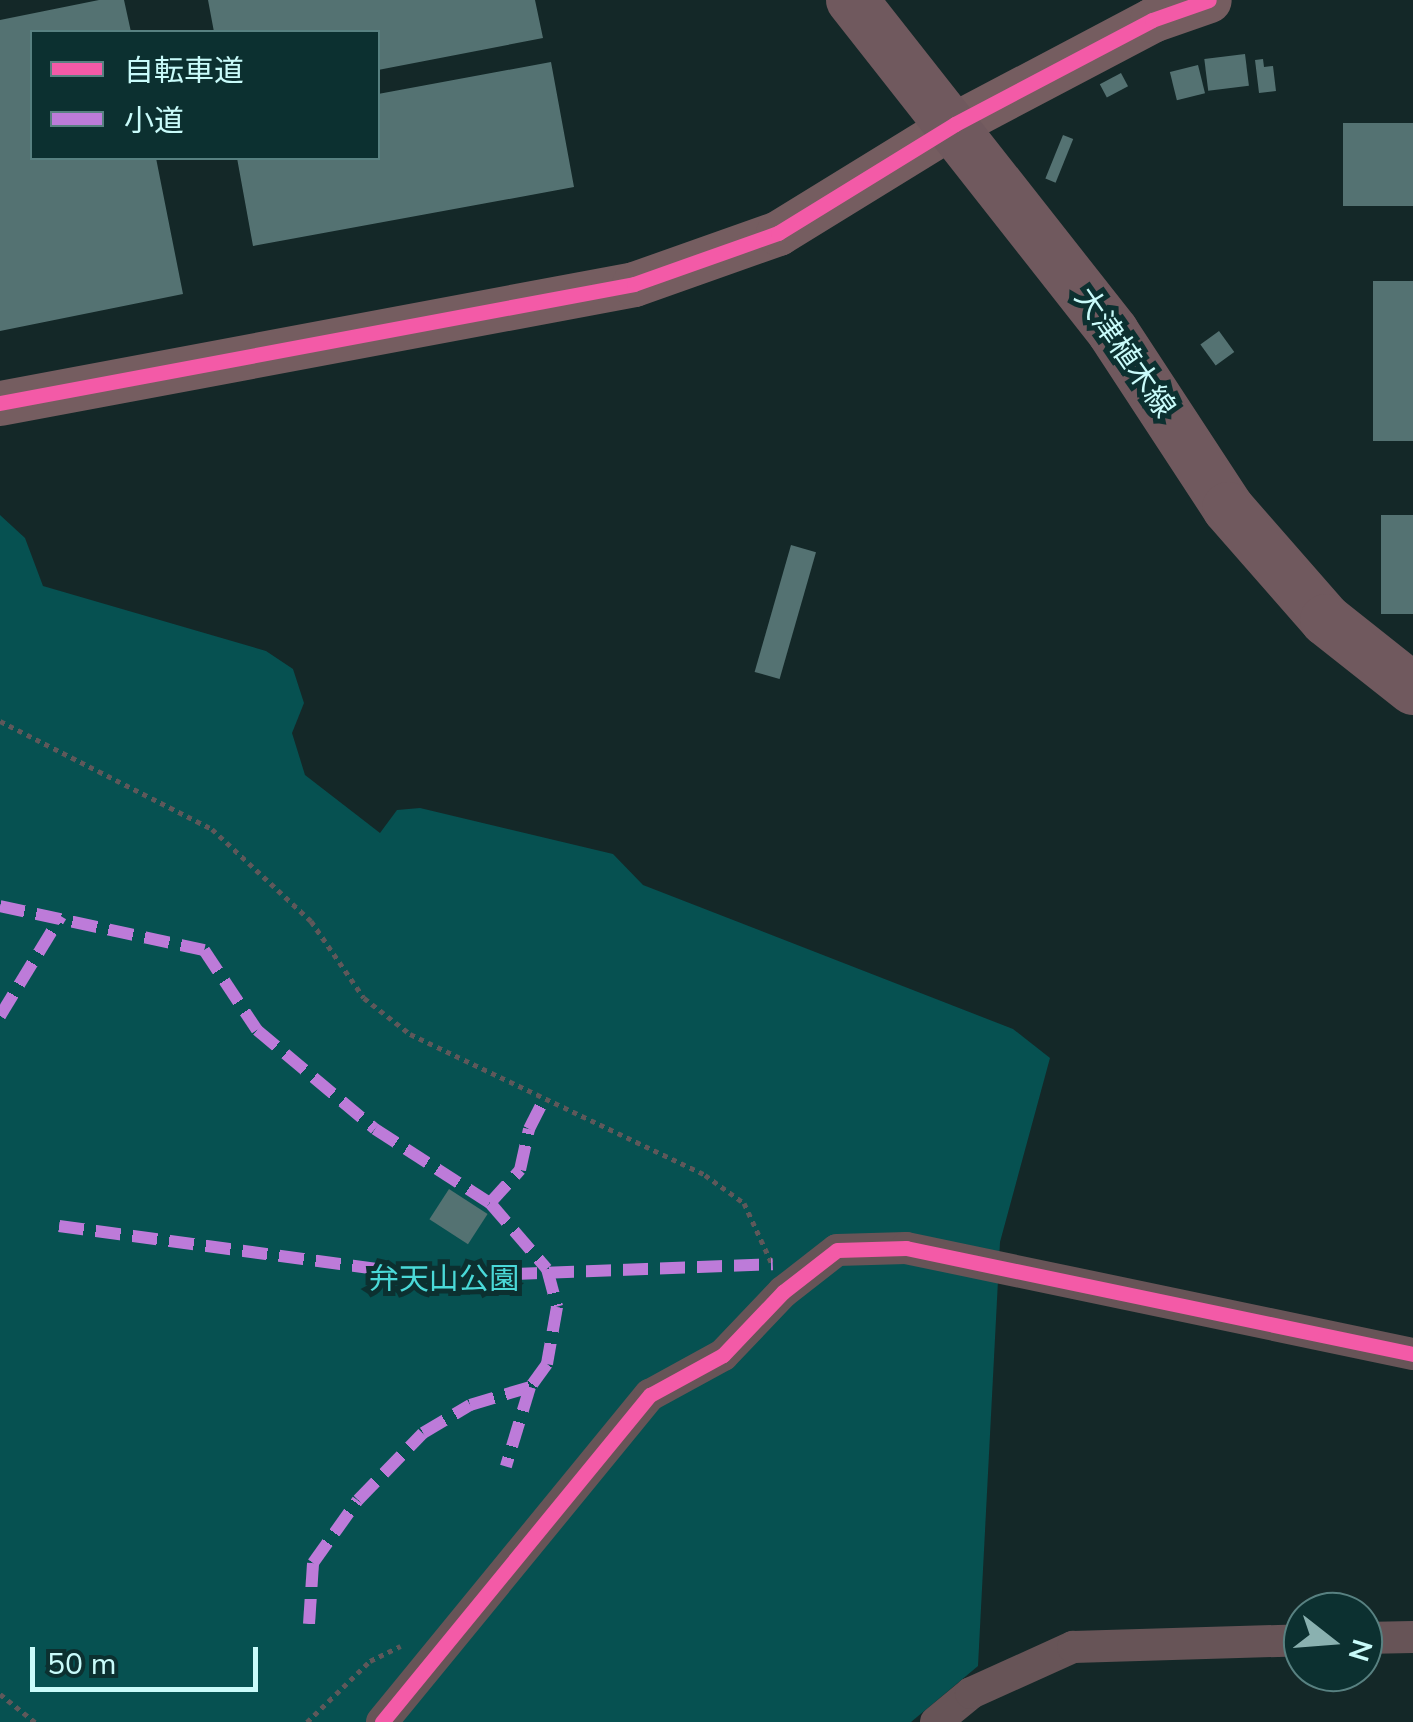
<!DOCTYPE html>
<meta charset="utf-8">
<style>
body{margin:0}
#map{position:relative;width:1413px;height:1722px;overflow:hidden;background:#142828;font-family:"Nunito Sans","Noto Sans JP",sans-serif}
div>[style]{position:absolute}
.green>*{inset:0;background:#065151}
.building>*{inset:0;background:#547272;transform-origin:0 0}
.path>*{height:5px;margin-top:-2.5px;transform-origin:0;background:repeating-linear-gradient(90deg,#5e585a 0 5px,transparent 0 10px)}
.street>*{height:32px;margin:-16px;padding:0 16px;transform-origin:16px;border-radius:16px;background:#675457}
.secondary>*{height:45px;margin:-22.5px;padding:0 22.5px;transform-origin:22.5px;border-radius:22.5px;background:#755d60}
.primary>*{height:52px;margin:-26px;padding:0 26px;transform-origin:26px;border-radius:26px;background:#70595e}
.quiet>*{height:12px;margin-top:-6px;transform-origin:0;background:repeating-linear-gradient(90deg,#bd7bd9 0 25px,transparent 0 37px)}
.cycleway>*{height:15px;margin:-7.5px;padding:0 7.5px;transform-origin:7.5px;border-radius:7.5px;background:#f35aa7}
span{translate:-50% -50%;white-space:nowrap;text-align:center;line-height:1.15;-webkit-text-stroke:10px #0c3030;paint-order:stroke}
.street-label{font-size:30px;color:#c9fbfa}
.park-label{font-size:30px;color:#4ad9d8}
.legend{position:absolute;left:30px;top:30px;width:350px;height:130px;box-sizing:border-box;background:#0c3030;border:2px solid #588181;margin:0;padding:12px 18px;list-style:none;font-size:30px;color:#c9fbfa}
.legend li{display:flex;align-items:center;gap:20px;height:50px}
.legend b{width:50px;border:2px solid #588181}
.north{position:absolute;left:1283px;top:1592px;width:100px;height:100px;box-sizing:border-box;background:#0c3030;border:2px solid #588181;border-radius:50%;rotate:107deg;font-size:28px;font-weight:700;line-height:40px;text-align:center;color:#c9fbfa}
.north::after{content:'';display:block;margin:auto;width:35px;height:45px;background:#8ab1b0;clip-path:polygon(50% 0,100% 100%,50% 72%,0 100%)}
.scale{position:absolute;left:30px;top:1647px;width:228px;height:45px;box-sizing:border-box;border:5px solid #c9fbfa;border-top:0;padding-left:12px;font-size:30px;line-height:35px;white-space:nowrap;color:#c9fbfa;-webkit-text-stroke:8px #0c3030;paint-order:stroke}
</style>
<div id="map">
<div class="green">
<i style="clip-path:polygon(0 515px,25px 538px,43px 586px,266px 651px,293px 669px,304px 703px,292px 733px,305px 775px,380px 833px,397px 810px,420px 808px,613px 854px,643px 885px,1013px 1029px,1050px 1058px,1000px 1242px,978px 1666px,911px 1722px,0 1722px)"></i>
</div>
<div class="building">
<i style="clip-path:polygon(99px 0,124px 0,131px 32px,32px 32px,32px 158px,156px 158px,183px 294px,0 331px,0 20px)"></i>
<i style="clip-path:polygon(208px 0,535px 0,543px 38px,378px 70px,378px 32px,214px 32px)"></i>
<i style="left:1245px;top:54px;width:32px;height:41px;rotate:83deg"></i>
<i style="clip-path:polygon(1263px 59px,1264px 67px,1273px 66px,1276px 91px,1259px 93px,1255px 60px)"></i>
<i style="clip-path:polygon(551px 62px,574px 187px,253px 246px,237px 158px,378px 158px,378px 94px)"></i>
<i style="left:1198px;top:65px;width:29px;height:29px;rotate:76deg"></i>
<i style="left:1121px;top:73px;width:15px;height:24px;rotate:62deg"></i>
<i style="left:1413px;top:123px;width:83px;height:70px;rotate:90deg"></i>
<i style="left:1063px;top:135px;width:11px;height:47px;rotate:22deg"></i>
<i style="left:1413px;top:281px;width:160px;height:40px;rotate:90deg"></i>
<i style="left:1219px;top:331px;width:26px;height:23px;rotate:54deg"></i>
<i style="left:1381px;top:515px;width:32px;height:99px"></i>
<i style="left:791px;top:545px;width:26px;height:132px;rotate:16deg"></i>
<i style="left:449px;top:1189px;width:46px;height:36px;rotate:33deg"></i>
</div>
<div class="path">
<i style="left:0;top:721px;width:238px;rotate:27deg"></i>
<i style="left:212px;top:829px;width:135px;rotate:42.9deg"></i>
<i style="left:311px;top:921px;width:93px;rotate:55.5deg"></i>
<i style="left:364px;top:998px;width:58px;rotate:38deg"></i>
<i style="left:410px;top:1034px;width:327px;rotate:25.5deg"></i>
<i style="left:705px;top:1175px;width:48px;rotate:35.7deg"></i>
<i style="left:744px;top:1203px;width:67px;rotate:65.3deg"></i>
<i style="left:0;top:1694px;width:45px;rotate:38.7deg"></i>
<i style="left:307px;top:1722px;width:88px;rotate:-44.1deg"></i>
<i style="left:370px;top:1661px;width:34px;rotate:-26deg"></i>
</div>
<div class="street">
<i style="left:1363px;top:1638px;width:50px;rotate:-1.1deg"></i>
<i style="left:382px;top:1722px;width:423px;rotate:-50.7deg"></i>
<i style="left:650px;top:1395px;width:83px;rotate:-28.7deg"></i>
<i style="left:723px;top:1355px;width:87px;rotate:-46.4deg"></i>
<i style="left:783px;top:1292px;width:68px;rotate:-37.9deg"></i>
<i style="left:837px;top:1250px;width:69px;rotate:-1.7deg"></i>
<i style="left:906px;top:1248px;width:518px;rotate:11.81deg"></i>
<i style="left:936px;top:1722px;width:45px;rotate:-39.6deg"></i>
<i style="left:971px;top:1693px;width:112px;rotate:-24.3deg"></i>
<i style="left:1073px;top:1647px;width:230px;rotate:-1.7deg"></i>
</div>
<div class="secondary">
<i style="left:0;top:403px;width:645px;rotate:-10.63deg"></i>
<i style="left:634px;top:284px;width:153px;rotate:-19.5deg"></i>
<i style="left:778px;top:233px;width:208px;rotate:-31.6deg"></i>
<i style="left:955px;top:124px;width:223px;rotate:-27.8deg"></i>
<i style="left:1152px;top:20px;width:60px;rotate:-19.3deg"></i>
</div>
<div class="primary">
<i style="left:852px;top:0;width:422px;rotate:51.8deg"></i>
<i style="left:1113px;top:332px;width:210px;rotate:56.8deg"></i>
<i style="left:1228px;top:508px;width:149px;rotate:48.8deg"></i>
<i style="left:1326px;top:620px;width:111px;rotate:38.4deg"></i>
</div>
<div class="quiet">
<i style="left:0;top:906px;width:209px;rotate:12.2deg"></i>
<i style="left:204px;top:950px;width:96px;rotate:56.5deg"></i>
<i style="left:257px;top:1030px;width:154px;rotate:40deg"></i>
<i style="left:375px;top:1129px;width:137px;rotate:32.8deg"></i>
<i style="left:490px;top:1203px;width:87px;rotate:49.2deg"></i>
<i style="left:547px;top:1269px;width:39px;rotate:75deg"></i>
<i style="left:557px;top:1307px;width:58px;rotate:100deg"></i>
<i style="left:547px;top:1364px;width:29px;rotate:126deg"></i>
<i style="left:0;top:1016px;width:117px;rotate:-58.6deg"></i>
<i style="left:490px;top:1203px;width:45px;rotate:-47.7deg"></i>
<i style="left:520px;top:1170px;width:42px;rotate:-77.6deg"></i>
<i style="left:529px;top:1129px;width:33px;rotate:-63deg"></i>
<i style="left:59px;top:1226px;width:382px;rotate:7.7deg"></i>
<i style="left:438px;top:1277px;width:335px;rotate:-2.2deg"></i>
<i style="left:309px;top:1624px;width:61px;rotate:-86.2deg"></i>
<i style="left:313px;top:1563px;width:77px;rotate:-54.5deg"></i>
<i style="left:358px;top:1500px;width:93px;rotate:-45.9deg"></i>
<i style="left:423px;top:1433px;width:55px;rotate:-30.8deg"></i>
<i style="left:470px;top:1405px;width:63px;rotate:-16.7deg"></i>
<i style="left:530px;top:1387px;width:83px;rotate:106.9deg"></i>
</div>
<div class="cycleway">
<i style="left:0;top:403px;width:645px;rotate:-10.63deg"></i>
<i style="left:634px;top:284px;width:153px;rotate:-19.5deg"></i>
<i style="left:778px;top:233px;width:208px;rotate:-31.6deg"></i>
<i style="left:955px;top:124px;width:223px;rotate:-27.8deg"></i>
<i style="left:1152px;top:20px;width:60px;rotate:-19.3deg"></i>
<i style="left:382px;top:1722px;width:423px;rotate:-50.7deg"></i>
<i style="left:650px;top:1395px;width:83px;rotate:-28.7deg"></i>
<i style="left:723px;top:1355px;width:87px;rotate:-46.4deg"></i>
<i style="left:783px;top:1292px;width:68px;rotate:-37.9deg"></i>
<i style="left:837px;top:1250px;width:69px;rotate:-1.7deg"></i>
<i style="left:906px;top:1248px;width:518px;rotate:11.81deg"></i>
</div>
<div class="street-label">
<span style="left:1124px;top:353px;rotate:55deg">大津植木線</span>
</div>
<div class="park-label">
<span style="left:444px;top:1280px">弁天山公園</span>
</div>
<ul class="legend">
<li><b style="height:12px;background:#f35aa7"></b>自転車道</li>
<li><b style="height:12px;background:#bd7bd9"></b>小道</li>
</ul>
<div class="north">N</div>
<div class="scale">50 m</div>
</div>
